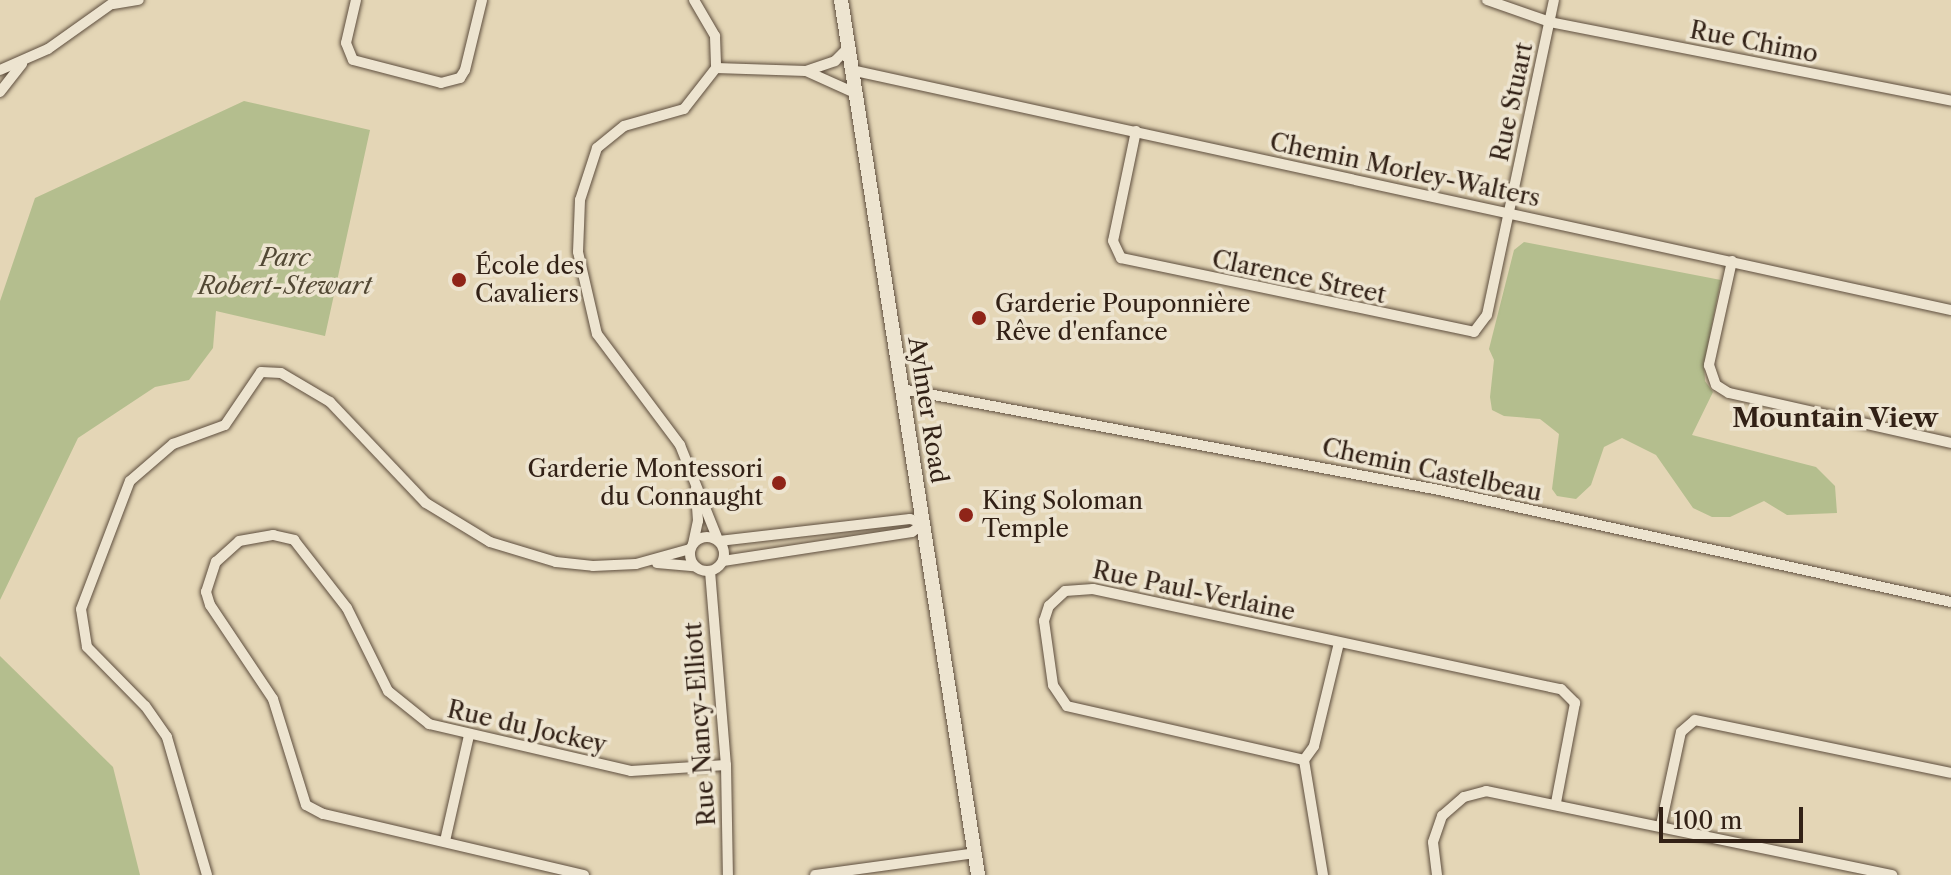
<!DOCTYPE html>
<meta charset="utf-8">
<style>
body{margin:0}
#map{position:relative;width:1951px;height:875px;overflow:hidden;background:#e4d6b6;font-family:"Libre Caslon Text",serif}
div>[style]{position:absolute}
.green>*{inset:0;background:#b4be8e}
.roads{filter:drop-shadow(0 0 2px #5e4e3e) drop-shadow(0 0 2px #5e4e3e)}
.minor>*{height:10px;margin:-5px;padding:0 5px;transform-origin:5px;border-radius:5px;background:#ede4d0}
.minor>.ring{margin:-5px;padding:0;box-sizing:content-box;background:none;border:10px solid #ede4d0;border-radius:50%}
.secondary>*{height:14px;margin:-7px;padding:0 7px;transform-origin:7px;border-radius:7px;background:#ede4d0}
.dots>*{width:22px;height:22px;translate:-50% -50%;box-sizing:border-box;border:4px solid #ede4d0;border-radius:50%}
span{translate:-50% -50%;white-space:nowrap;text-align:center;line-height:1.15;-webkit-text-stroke:7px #ede4d0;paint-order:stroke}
.street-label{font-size:24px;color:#322116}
.park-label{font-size:24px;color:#524834;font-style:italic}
.poi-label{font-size:24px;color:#322116}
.left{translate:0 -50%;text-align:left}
.right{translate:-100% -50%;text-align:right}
.neighbourhood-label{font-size:26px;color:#322116;font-weight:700}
.scale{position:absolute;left:1659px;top:807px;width:144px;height:36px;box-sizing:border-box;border:4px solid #322116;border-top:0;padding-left:10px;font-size:24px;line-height:28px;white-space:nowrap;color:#322116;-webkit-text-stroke:6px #ede4d0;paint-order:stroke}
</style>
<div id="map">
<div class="green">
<i style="clip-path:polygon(244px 101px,370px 130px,325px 336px,216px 311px,213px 348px,189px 380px,155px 387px,78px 438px,0 600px,0 301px,35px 198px)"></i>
<i style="clip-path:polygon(1524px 242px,1721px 280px,1704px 364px,1705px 381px,1713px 392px,1692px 435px,1816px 467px,1835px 486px,1837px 513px,1787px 515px,1764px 501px,1730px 517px,1712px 517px,1693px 508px,1656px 455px,1622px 438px,1604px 447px,1591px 485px,1576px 499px,1557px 496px,1552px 489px,1559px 434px,1540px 419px,1504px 416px,1492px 410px,1490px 397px,1494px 360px,1489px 349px,1514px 250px)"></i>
<i style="clip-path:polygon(0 656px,113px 767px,140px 875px,0 875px)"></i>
</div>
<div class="roads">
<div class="minor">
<i style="left:356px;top:0;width:44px;rotate:103.1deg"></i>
<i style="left:346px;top:43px;width:18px;rotate:68deg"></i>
<i style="left:353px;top:60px;width:91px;rotate:14.6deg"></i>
<i style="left:441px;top:83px;width:20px;rotate:-15deg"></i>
<i style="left:460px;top:78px;width:9px;rotate:-58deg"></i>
<i style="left:465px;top:70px;width:72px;rotate:-76.3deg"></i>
<i style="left:694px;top:0;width:42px;rotate:59.7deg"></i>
<i style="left:715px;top:36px;width:32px;rotate:88deg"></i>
<i style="left:716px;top:68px;width:52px;rotate:128deg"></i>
<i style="left:684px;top:109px;width:62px;rotate:164.2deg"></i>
<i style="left:624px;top:126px;width:35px;rotate:141deg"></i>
<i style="left:597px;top:148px;width:55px;rotate:108.1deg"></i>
<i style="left:580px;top:200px;width:52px;rotate:92.2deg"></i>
<i style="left:578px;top:252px;width:84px;rotate:77deg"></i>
<i style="left:597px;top:334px;width:139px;rotate:53.2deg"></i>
<i style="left:680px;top:445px;width:102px;rotate:68.2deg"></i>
<i style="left:1487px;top:0;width:67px;rotate:19.2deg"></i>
<i style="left:1550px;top:22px;width:409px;rotate:11.1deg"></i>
<i style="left:113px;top:4px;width:26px;rotate:-9deg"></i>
<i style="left:716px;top:68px;width:90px;rotate:1.9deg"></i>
<i style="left:806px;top:71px;width:54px;rotate:24.2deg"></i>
<i style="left:0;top:70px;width:52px;rotate:-23.6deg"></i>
<i style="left:48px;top:49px;width:85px;rotate:-35.4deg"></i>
<i style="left:851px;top:70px;width:1126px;rotate:12.31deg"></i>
<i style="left:806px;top:71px;width:31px;rotate:-19deg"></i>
<i style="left:835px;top:61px;width:20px;rotate:-45deg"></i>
<i style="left:0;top:92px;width:36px;rotate:-52deg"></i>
<i style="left:1136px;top:131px;width:112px;rotate:101.8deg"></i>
<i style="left:1113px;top:241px;width:19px;rotate:65deg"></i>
<i style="left:1121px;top:258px;width:361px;rotate:11.8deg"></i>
<i style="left:1474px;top:332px;width:21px;rotate:-53deg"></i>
<i style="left:1487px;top:315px;width:322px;rotate:-78deg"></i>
<i style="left:1732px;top:261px;width:107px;rotate:102.5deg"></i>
<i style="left:1709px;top:365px;width:21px;rotate:71deg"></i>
<i style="left:1716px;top:385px;width:15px;rotate:32deg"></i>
<i style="left:1729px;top:393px;width:228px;rotate:12.7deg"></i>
<i style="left:902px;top:389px;width:546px;rotate:10.65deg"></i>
<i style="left:1439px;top:490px;width:524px;rotate:12.34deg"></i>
<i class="ring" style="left:690px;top:537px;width:24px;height:24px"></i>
<i style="left:719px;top:541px;width:192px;rotate:-6.6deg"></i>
<i style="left:910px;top:519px;width:15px;rotate:16deg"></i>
<i style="left:693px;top:544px;width:24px;rotate:-78deg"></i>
<i style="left:698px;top:521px;width:32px;rotate:-94deg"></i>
<i style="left:723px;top:561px;width:191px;rotate:-8.7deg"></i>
<i style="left:912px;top:532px;width:15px;rotate:-37deg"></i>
<i style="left:657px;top:563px;width:37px;rotate:5deg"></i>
<i style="left:710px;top:571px;width:195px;rotate:85.3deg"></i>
<i style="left:726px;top:765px;width:110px;rotate:89deg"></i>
<i style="left:1304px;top:760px;width:243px;rotate:-167.2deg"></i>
<i style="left:1067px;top:706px;width:25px;rotate:-124deg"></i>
<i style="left:1053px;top:685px;width:65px;rotate:-98deg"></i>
<i style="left:1044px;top:621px;width:16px;rotate:-72deg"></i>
<i style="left:1049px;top:606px;width:22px;rotate:-43deg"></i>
<i style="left:1065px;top:591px;width:28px;rotate:-4deg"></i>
<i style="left:1093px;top:589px;width:479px;rotate:12.1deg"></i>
<i style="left:1561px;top:689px;width:20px;rotate:45deg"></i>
<i style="left:1575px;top:703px;width:102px;rotate:100.8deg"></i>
<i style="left:1661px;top:825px;width:95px;rotate:-77.9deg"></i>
<i style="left:1681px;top:732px;width:18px;rotate:-41deg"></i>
<i style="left:1695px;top:720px;width:261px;rotate:11.7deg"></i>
<i style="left:445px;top:841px;width:109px;rotate:-77.2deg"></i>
<i style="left:207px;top:875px;width:144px;rotate:-106.2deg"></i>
<i style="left:167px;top:737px;width:38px;rotate:-125deg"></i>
<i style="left:145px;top:706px;width:83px;rotate:-134.5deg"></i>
<i style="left:87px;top:647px;width:38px;rotate:-99deg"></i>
<i style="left:81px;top:609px;width:137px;rotate:-69.1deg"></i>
<i style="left:130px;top:481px;width:57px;rotate:-40.7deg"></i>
<i style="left:173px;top:444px;width:55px;rotate:-20.1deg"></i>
<i style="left:225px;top:425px;width:64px;rotate:-55.8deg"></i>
<i style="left:261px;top:372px;width:20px;rotate:3deg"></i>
<i style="left:281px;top:373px;width:57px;rotate:30.6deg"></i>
<i style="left:330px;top:402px;width:139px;rotate:46.5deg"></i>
<i style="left:426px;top:503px;width:75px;rotate:31.4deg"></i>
<i style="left:490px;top:542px;width:69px;rotate:16.9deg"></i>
<i style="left:556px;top:562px;width:37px;rotate:6deg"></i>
<i style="left:593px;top:566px;width:43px;rotate:-2.7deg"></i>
<i style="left:636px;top:564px;width:56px;rotate:-15.5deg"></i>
<i style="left:584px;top:875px;width:268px;rotate:-166.8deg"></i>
<i style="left:323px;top:814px;width:19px;rotate:-152deg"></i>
<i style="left:306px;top:805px;width:111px;rotate:-107.3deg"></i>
<i style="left:273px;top:699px;width:113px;rotate:-123.8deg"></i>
<i style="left:210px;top:605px;width:14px;rotate:-107deg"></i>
<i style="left:206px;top:592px;width:32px;rotate:-72deg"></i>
<i style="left:216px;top:562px;width:31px;rotate:-42deg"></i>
<i style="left:239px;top:541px;width:35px;rotate:-10deg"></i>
<i style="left:273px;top:535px;width:22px;rotate:13deg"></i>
<i style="left:294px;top:540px;width:86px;rotate:52.1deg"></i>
<i style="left:347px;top:608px;width:93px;rotate:63.7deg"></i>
<i style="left:388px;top:691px;width:53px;rotate:38.8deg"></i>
<i style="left:429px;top:724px;width:207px;rotate:13.1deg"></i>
<i style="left:631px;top:771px;width:95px;rotate:-3.6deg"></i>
<i style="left:815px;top:875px;width:162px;rotate:-7.8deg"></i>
<i style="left:1323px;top:875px;width:117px;rotate:-99.4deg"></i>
<i style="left:1304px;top:760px;width:17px;rotate:-54deg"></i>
<i style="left:1314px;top:746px;width:106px;rotate:-76.4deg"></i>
<i style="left:1437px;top:875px;width:33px;rotate:-97deg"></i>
<i style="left:1433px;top:842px;width:28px;rotate:-71deg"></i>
<i style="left:1442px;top:816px;width:29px;rotate:-41deg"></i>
<i style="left:1464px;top:797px;width:23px;rotate:-15deg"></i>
<i style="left:1486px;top:791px;width:415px;rotate:11.7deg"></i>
</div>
<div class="secondary">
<i style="left:841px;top:0;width:886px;rotate:81.1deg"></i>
</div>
</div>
<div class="dots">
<i style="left:459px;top:280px;background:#8f2418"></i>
<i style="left:979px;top:318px;background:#8f2418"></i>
<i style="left:779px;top:483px;background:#8f2418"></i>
<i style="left:966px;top:515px;background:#8f2418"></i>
</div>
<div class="street-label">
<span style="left:1754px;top:42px;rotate:11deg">Rue Chimo</span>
<span style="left:1512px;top:102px;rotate:-78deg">Rue Stuart</span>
<span style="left:1405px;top:170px;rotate:12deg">Chemin Morley-Walters</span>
<span style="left:1299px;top:277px;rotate:12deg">Clarence Street</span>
<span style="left:928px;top:410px;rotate:81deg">Aylmer Road</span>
<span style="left:1432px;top:470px;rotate:12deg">Chemin Castelbeau</span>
<span style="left:1194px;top:591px;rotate:12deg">Rue Paul-Verlaine</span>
<span style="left:700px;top:724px;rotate:-94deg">Rue Nancy-Elliott</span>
<span style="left:527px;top:727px;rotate:13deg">Rue du Jockey</span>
</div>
<div class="park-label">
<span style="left:285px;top:272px">Parc<br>Robert-Stewart</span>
</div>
<div class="poi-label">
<span class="left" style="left:475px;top:280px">École des<br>Cavaliers</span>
<span class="left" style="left:995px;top:318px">Garderie Pouponnière<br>Rêve d'enfance</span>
<span class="right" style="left:763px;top:483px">Garderie Montessori<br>du Connaught</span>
<span class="left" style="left:982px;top:515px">King Soloman<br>Temple</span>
</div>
<div class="neighbourhood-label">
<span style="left:1835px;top:419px">Mountain View</span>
</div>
<div class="scale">100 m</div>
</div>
